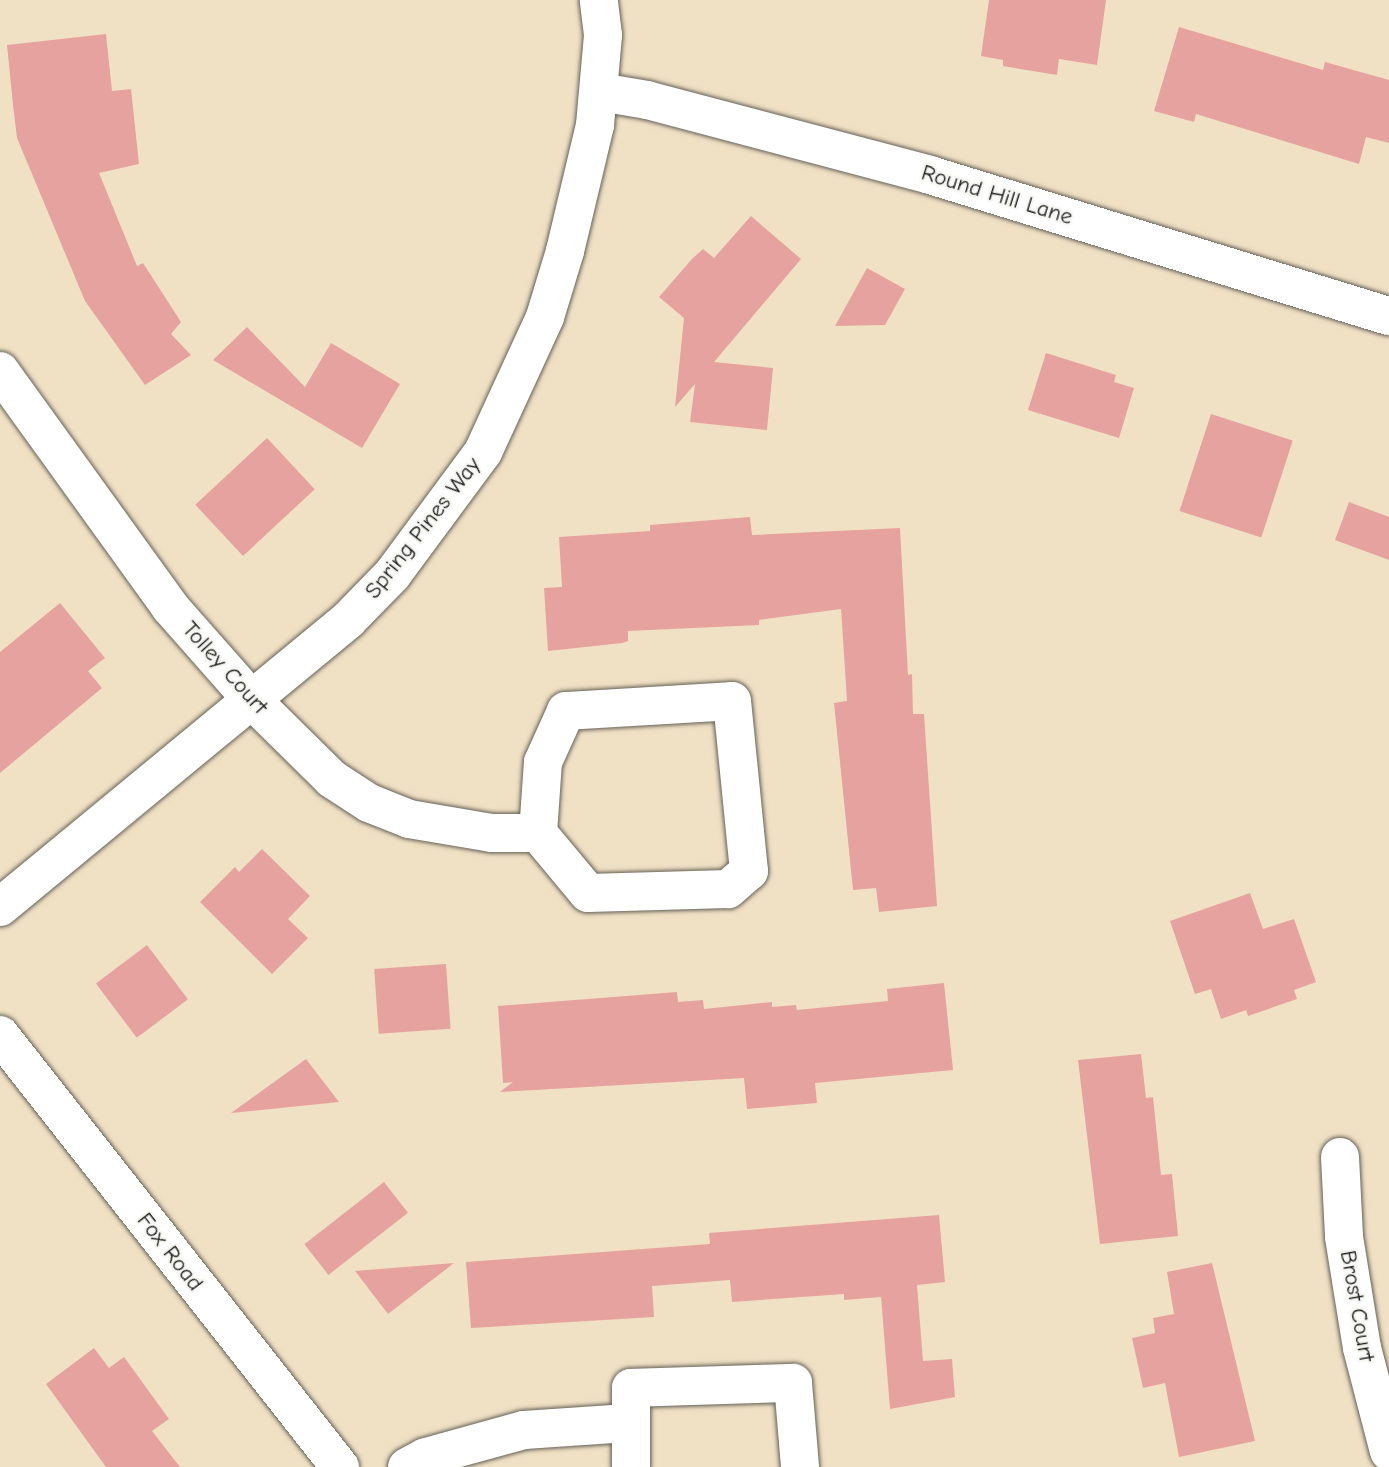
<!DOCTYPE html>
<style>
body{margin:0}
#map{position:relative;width:1389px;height:1467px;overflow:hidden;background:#f0e1c5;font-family:"Comic Neue",sans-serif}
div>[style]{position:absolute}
.building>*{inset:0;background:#e6a29f;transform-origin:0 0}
.roads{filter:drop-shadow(0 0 2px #666157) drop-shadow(0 0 2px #666157)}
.minor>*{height:38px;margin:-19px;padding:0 19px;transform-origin:19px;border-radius:19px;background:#fff}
.tertiary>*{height:38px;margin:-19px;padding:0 19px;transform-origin:19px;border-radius:19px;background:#fff}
span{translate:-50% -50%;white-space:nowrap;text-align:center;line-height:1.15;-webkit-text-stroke:5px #f6f6f2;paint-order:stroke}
.street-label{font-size:23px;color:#1c1c1c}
</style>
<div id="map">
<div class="building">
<i style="clip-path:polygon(989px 0,1106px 0,1097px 65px,1059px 59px,1057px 75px,1003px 66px,1003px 60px,981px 56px)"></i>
<i style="clip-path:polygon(1179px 27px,1323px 70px,1325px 62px,1389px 80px,1389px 143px,1366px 137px,1359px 164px,1196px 114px,1194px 122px,1154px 111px)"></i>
<i style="clip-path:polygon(106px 34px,112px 91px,131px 89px,139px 164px,99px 173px,137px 266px,143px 263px,181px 322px,171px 334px,191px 355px,145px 385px,85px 301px,17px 138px,13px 105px,7px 45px)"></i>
<i style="clip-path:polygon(751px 216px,801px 259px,714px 362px,773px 368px,767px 430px,690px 422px,695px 384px,675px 407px,684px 318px,659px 297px,692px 259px,703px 249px,714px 258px)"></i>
<i style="clip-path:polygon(867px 268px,905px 289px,885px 325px,835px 326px)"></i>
<i style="clip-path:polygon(247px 327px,305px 387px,331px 343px,400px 384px,362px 448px,213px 360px)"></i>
<i style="clip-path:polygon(1046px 353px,1116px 375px,1114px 382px,1134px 388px,1119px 438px,1028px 410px)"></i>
<i style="left:1211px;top:414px;width:86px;height:102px;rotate:18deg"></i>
<i style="left:267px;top:438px;width:70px;height:98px;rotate:47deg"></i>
<i style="clip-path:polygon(1349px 502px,1389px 517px,1389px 560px,1335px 540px)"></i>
<i style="clip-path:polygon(750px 517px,752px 535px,900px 528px,908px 675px,912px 674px,913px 714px,924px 714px,937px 906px,879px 912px,876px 888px,853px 890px,834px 703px,847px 701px,841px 609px,759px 620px,759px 625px,628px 631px,628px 641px,622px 643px,548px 651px,544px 588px,562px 587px,559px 537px,650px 531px,650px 525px)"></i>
<i style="clip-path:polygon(60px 603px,105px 658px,88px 671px,102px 688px,0 773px,0 652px)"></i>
<i style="clip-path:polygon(262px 849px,310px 896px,288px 919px,308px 938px,272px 974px,200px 902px,235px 867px,239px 872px)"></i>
<i style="clip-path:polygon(1250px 893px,1263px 929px,1294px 919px,1316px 982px,1294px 990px,1297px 999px,1248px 1016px,1246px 1010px,1221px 1019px,1211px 989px,1195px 994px,1170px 921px)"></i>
<i style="left:147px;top:945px;width:68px;height:64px;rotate:53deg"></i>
<i style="left:446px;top:964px;width:65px;height:72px;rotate:86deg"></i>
<i style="clip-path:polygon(944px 983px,953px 1070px,815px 1083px,817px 1103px,747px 1109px,744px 1078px,500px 1092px,513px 1082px,503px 1083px,498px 1006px,677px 992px,678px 1002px,703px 1000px,704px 1009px,772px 1002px,772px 1007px,796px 1005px,797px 1010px,888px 1001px,887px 989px)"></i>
<i style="clip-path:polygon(1141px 1054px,1146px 1098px,1153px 1097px,1161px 1175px,1172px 1174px,1178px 1236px,1100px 1244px,1078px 1060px)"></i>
<i style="clip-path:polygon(306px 1059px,339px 1102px,231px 1113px)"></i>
<i style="left:384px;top:1182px;width:39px;height:101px;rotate:52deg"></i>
<i style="clip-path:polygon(939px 1215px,945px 1282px,917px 1285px,923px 1361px,952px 1359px,955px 1397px,890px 1409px,881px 1297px,844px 1300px,844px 1294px,732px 1302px,730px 1280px,652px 1286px,654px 1317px,471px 1328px,466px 1262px,710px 1244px,709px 1233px)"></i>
<i style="clip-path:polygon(454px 1263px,388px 1314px,355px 1271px)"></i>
<i style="clip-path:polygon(1212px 1263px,1255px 1441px,1179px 1457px,1165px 1383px,1143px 1388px,1132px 1338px,1155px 1333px,1153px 1318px,1174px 1314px,1167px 1272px)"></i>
<i style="clip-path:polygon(94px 1348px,109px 1368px,124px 1357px,169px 1419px,152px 1431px,180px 1467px,106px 1467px,46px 1384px)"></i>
</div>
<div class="roads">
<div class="minor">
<i style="left:600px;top:92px;width:48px;rotate:9.7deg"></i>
<i style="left:647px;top:100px;width:293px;rotate:14.8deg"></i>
<i style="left:930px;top:175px;width:480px;rotate:17.1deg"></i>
<i style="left:0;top:371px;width:291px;rotate:54.2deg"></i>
<i style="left:170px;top:607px;width:125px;rotate:48.6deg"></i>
<i style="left:253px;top:701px;width:111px;rotate:44.6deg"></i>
<i style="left:332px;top:779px;width:44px;rotate:33deg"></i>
<i style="left:369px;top:803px;width:43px;rotate:21.8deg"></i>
<i style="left:409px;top:819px;width:84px;rotate:9.6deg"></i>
<i style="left:492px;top:833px;width:46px"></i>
<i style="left:732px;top:701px;width:171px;rotate:84.3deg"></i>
<i style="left:749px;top:871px;width:28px;rotate:139deg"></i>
<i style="left:728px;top:889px;width:140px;rotate:178.4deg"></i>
<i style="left:588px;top:893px;width:78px;rotate:-129.8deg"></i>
<i style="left:538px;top:833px;width:71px;rotate:-86deg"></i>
<i style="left:543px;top:762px;width:56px;rotate:-65.7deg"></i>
<i style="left:566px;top:711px;width:166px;rotate:-3.4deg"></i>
<i style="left:0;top:907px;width:452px;rotate:-39.5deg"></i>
<i style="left:349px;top:619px;width:62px;rotate:-45.7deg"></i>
<i style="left:392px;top:575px;width:153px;rotate:-53.5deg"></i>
<i style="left:483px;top:452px;width:149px;rotate:-65.3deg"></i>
<i style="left:545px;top:317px;width:69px;rotate:-73.1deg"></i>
<i style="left:565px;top:251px;width:130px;rotate:-76.6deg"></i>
<i style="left:595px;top:125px;width:90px;rotate:-84.9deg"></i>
<i style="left:603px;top:35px;width:35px;rotate:-97deg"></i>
<i style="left:1340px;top:1157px;width:80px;rotate:87.1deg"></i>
<i style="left:1344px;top:1237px;width:112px;rotate:80.8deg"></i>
<i style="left:1362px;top:1348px;width:107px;rotate:75.4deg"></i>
<i style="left:407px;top:1467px;width:21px;rotate:-28deg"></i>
<i style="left:426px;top:1457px;width:102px;rotate:-15.4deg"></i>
<i style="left:524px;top:1430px;width:104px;rotate:-3.9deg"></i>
<i style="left:631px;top:1467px;width:79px;rotate:-90deg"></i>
<i style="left:631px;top:1388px;width:162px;rotate:-1.8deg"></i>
<i style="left:793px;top:1383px;width:84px;rotate:85.2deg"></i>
</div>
<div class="tertiary">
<i style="left:0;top:1035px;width:550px;rotate:51.8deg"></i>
</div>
</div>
<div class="street-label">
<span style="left:997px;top:195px;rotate:17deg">Round Hill Lane</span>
<span style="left:423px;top:528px;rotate:-52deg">Spring Pines Way</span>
<span style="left:225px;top:668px;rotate:48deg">Tolley Court</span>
<span style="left:170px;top:1252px;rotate:52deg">Fox Road</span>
<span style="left:1357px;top:1306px;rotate:80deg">Brost Court</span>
</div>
</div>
